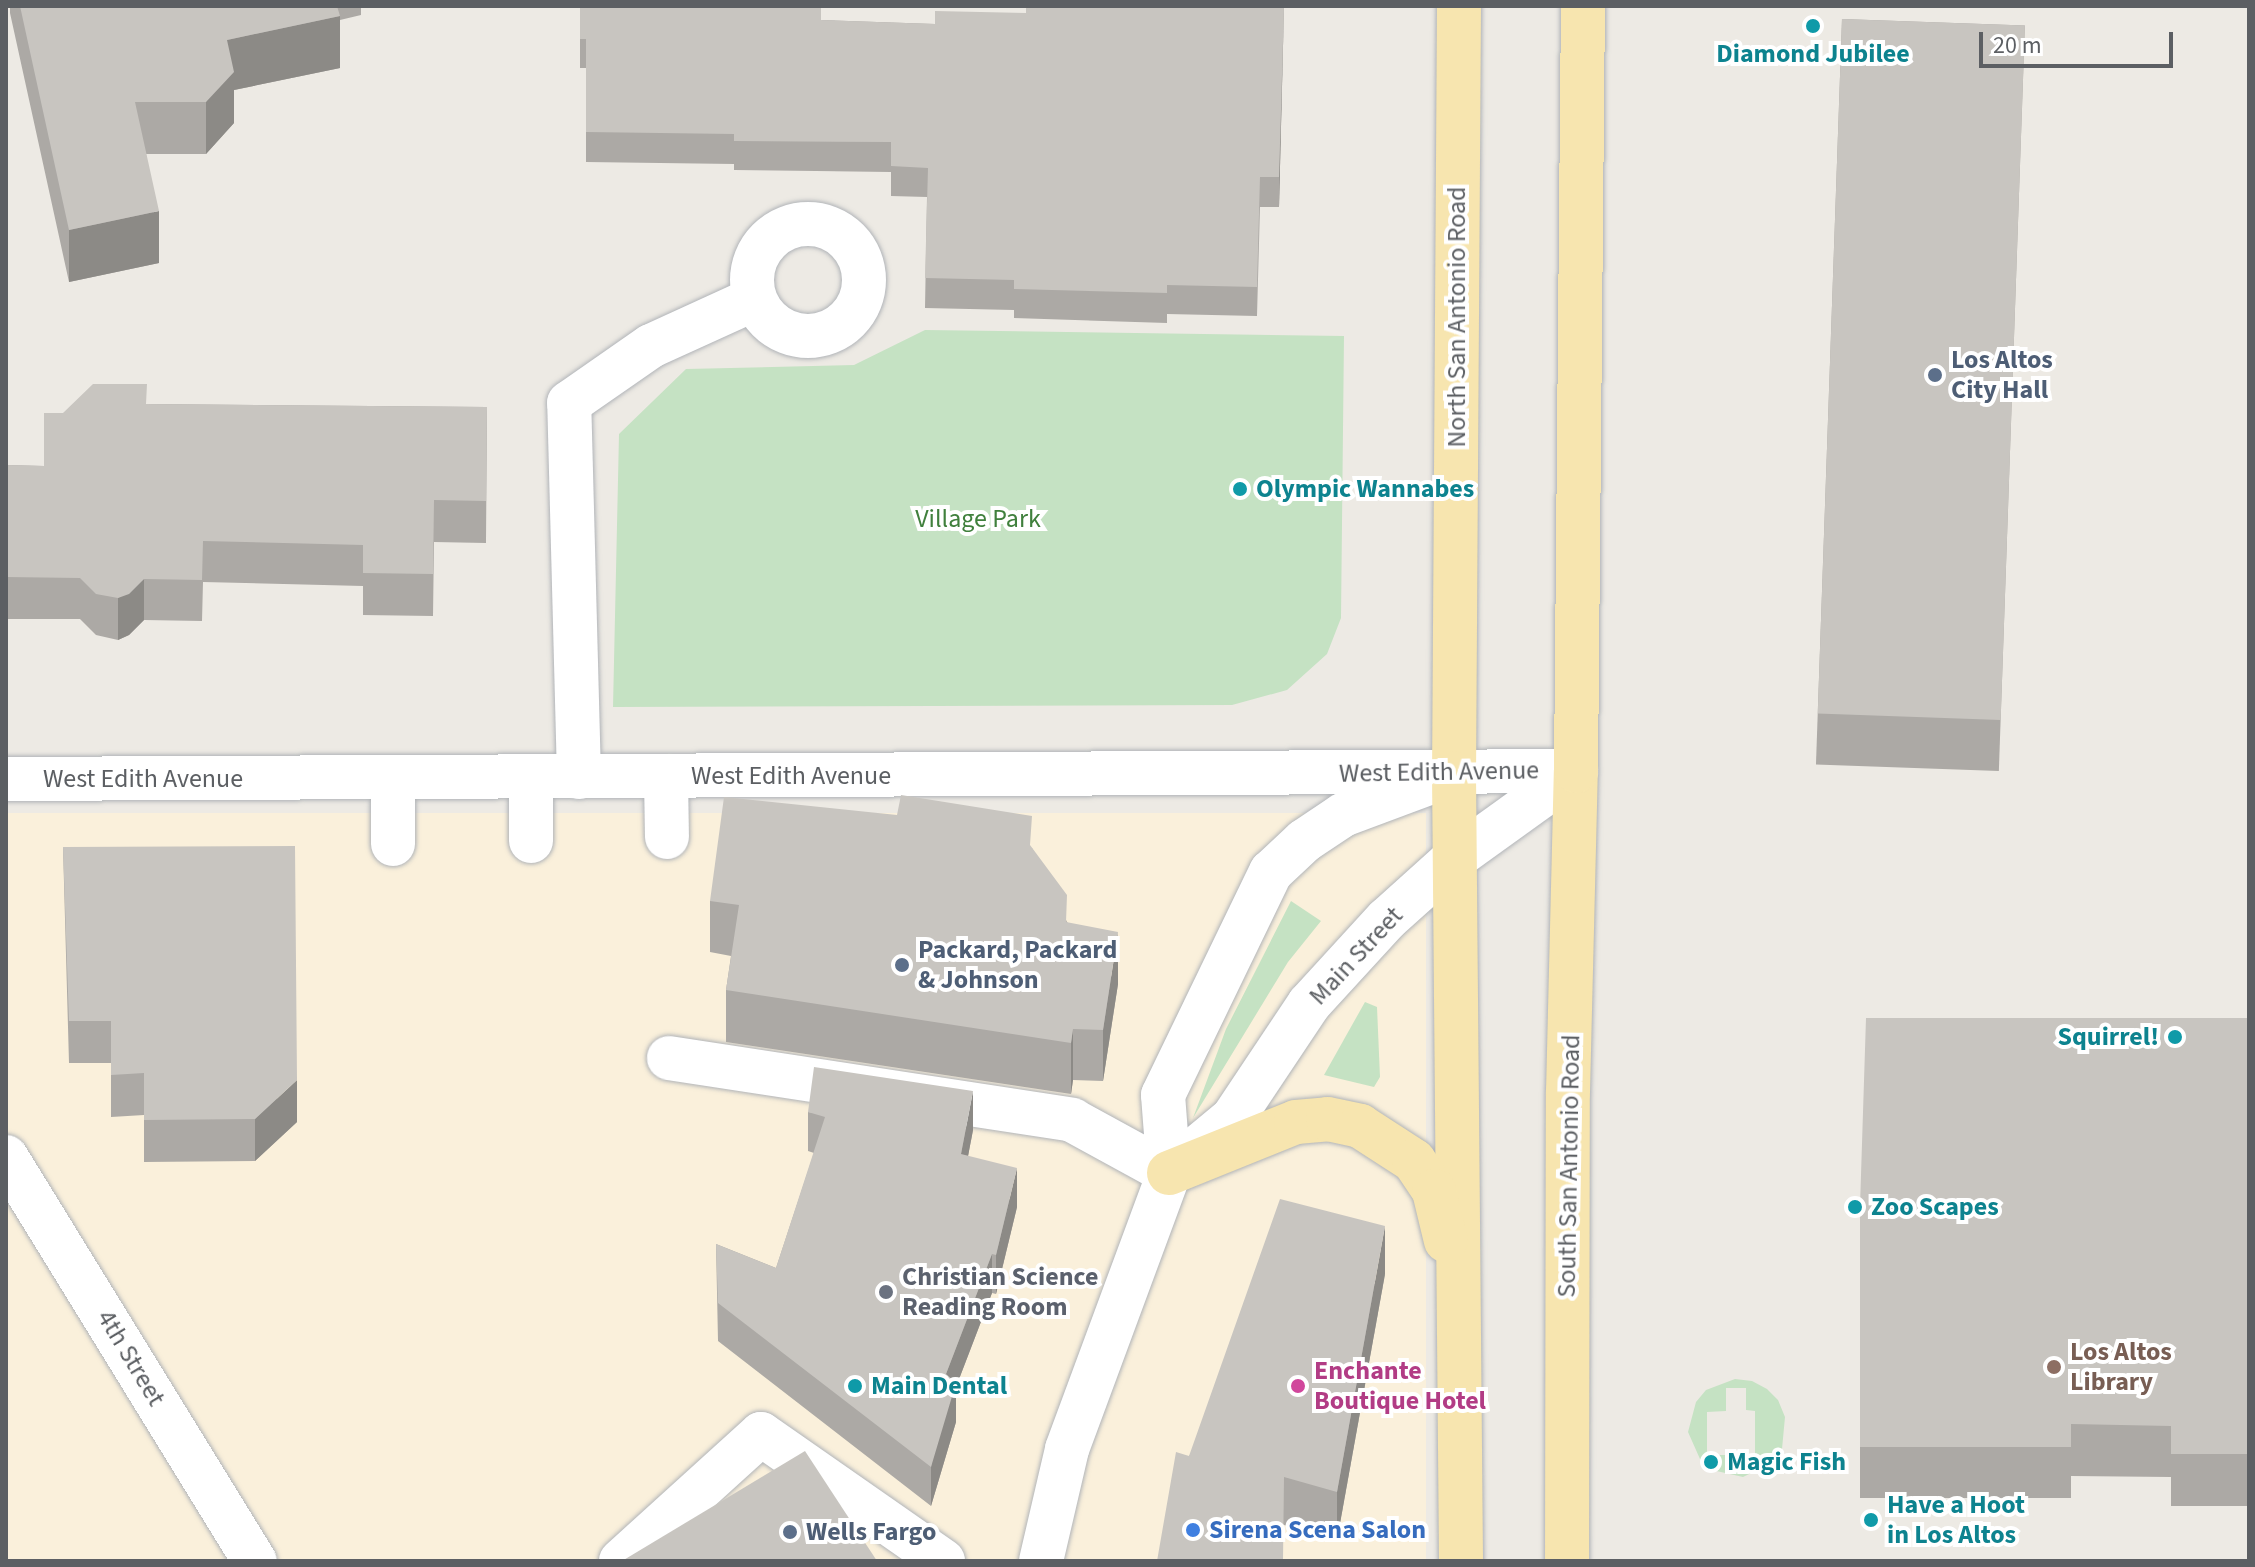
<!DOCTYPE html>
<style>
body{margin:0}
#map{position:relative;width:2255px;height:1567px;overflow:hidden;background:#edeae4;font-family:"Source Sans 3",sans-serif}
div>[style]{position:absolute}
.commercial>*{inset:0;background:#faf0db;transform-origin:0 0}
.green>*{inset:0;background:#c5e2c3}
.roads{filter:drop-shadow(0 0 2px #b1b4b8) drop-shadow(0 0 2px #b1b4b8)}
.minor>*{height:44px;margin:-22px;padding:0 22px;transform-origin:22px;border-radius:22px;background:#fff}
.minor>.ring{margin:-22px;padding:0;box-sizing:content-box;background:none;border:44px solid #fff;border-radius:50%}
.major>*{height:44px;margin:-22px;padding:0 22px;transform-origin:22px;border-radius:22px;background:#f7e5af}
.wall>*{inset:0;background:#aca9a5;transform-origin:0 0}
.shaded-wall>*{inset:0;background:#8c8a86}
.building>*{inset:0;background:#c8c5c0;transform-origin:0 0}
.dots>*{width:22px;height:22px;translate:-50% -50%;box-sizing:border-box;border:4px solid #fff;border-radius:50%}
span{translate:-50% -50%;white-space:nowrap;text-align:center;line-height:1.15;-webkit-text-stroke:8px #fff;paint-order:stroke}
.culture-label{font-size:26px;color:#0d838f;font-weight:700}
.left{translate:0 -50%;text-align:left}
.right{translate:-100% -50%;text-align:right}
.street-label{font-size:26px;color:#5c5f63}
.service-label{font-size:26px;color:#4e5e75;font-weight:700}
.park-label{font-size:26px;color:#40803d}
.worship-label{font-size:26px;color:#5b616d;font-weight:700}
.education-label{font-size:26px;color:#785e54;font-weight:700}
.hotel-label{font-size:26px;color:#b23c85;font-weight:700}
.shop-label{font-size:26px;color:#366cbe;font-weight:700}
.frame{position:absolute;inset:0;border:8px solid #5c5f63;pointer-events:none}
.scale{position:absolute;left:1979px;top:32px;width:194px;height:36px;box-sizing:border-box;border:4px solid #5c5f63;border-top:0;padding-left:10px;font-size:24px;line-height:28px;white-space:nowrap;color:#5c5f63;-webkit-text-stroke:6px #fff;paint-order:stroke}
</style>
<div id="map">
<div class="commercial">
<i style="left:1426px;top:813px;width:748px;height:1420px;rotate:90deg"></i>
</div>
<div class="green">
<i style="clip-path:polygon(925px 330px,1344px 336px,1341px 618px,1327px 654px,1287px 690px,1232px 705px,613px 707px,619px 434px,686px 369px,854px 365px)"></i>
<i style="clip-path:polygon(1291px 901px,1321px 921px,1288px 962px,1193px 1118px,1226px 1029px)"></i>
<i style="clip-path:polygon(1365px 1002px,1377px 1007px,1380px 1077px,1374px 1087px,1324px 1075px)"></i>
<i style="clip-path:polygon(evenodd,1735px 1379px,1752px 1381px,1767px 1389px,1778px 1400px,1785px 1417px,1782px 1449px,1772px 1463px,1743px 1477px,1712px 1470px,1700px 1459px,1688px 1432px,1696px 1402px,1706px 1390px,1735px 1379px,1726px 1388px,1746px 1388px,1746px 1410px,1755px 1411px,1755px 1455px,1707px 1455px,1707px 1412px,1726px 1411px,1726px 1388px)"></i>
</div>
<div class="roads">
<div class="minor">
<i class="ring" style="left:752px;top:224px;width:68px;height:68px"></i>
<i style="left:666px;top:776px;width:61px;rotate:89.1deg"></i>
<i style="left:393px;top:777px;width:67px;rotate:90deg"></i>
<i style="left:531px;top:777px;width:64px;rotate:90deg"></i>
<i style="left:579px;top:777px;width:374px;rotate:-91.5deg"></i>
<i style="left:569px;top:403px;width:100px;rotate:-34.8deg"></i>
<i style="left:651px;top:346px;width:113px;rotate:-24.5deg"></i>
<i style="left:6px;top:779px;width:1570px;rotate:-0.29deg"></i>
<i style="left:669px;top:1058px;width:408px;rotate:8.7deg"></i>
<i style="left:1072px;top:1120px;width:111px;rotate:28.7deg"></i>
<i style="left:6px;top:1157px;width:475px;rotate:58.4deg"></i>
<i style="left:1173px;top:1168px;width:78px;rotate:-39.8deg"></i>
<i style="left:1233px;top:1118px;width:137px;rotate:-56.3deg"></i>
<i style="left:1309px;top:1004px;width:115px;rotate:-47.5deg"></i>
<i style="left:1387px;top:919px;width:91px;rotate:-41.9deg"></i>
<i style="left:1455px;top:858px;width:149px;rotate:-35.7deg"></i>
<i style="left:621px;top:1561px;width:189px;rotate:-42.2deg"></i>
<i style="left:761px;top:1434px;width:222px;rotate:34.9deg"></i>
<i style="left:1041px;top:1561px;width:115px;rotate:-76.9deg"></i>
<i style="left:1067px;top:1449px;width:294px;rotate:-69.7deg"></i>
<i style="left:1169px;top:1173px;width:78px;rotate:-94.4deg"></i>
<i style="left:1163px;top:1095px;width:248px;rotate:-64.2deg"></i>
<i style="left:1271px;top:872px;width:45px;rotate:-43.2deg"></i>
<i style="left:1304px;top:841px;width:47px;rotate:-33.7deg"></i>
<i style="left:1343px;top:815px;width:89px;rotate:-20.5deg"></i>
</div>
<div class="major">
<i style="left:1459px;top:6px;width:767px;rotate:90.37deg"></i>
<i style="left:1454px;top:773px;width:788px;rotate:89.49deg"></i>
<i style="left:1169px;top:1173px;width:137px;rotate:-21.9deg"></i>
<i style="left:1296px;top:1122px;width:32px;rotate:-5deg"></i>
<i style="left:1328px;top:1119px;width:33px;rotate:12deg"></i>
<i style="left:1360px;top:1126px;width:64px;rotate:32.9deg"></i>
<i style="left:1414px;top:1161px;width:36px;rotate:56deg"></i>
<i style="left:1434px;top:1191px;width:51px;rotate:76.5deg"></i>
<i style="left:1567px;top:1561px;width:469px;rotate:-89.9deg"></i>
<i style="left:1568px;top:1092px;width:321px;rotate:-88.6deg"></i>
<i style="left:1576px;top:771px;width:765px;rotate:-89.48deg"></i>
</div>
</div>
<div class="wall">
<i style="clip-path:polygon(10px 6px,361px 6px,361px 15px,340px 20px,340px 68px,234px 90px,234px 123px,206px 154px,146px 154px,159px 263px,69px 282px,10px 13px)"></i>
<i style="clip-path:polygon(580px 6px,821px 20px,935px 24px,1026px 13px,1284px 6px,1279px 207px,1260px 207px,1257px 316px,1167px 314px,1167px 323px,1014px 318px,1014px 310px,925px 308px,927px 197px,891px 196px,891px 172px,734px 170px,734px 164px,586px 162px,586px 68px,580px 68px)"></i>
<i style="left:1842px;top:19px;width:183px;height:746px;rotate:2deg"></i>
<i style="clip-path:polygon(147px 404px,487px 407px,486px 543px,434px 542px,433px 616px,363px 615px,363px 586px,203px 582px,202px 621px,144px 620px,129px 635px,118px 640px,96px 635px,80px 619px,6px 619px,6px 465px,44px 466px,63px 413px)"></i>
<i style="clip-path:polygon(63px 847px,297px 1122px,255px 1161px,144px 1162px,144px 1115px,111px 1117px,111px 1063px,69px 1063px)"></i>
<i style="clip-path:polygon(1032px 848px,1067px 922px,1118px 984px,1103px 1081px,1073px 1080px,1071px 1094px,726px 1042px,726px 990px,731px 956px,710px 952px,710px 901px)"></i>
<i style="clip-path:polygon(2249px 1018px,2249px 1506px,2171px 1506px,2171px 1477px,2071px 1476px,2071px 1498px,1860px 1498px,1860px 1206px)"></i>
<i style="clip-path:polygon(808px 1112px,973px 1130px,968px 1156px,1017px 1207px,996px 1294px,992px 1293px,956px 1387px,956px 1422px,931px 1506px,718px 1341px,716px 1244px,776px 1268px,814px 1153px,808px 1151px)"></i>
<i style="clip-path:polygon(1385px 1274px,1337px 1540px,1284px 1525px,1189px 1456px)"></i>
</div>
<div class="shaded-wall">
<i style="clip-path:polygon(1284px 6px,1279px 207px,1279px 177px)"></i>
<i style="clip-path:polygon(340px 16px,340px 68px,234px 90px,234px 123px,206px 154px,206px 102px,227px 40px)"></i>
<i style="clip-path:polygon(159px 211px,159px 263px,69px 282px,69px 230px)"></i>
<i style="clip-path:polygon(144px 579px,144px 620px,129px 635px,118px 640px,118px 598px)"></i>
<i style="clip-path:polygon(1118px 932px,1118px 984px,1103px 1081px,1103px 1030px)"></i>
<i style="clip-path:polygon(1073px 1029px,1073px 1080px,1071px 1094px,1071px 1043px)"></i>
<i style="clip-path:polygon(297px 1080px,297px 1122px,255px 1161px,255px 1119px)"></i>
<i style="clip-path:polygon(973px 1091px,973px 1130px,961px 1193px,961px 1154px)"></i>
<i style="clip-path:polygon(1017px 1168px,1017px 1207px,996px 1294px,996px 1255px)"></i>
<i style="clip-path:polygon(1385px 1226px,1385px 1274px,1337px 1540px,1337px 1492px)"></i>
<i style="clip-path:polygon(992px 1254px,992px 1293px,956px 1387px,956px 1422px,931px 1506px,931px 1467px,946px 1374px)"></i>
</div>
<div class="building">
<i style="clip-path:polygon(20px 6px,337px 6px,340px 16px,227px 40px,234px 72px,206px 102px,135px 102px,159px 211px,69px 230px)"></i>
<i style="clip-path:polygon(580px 6px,821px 6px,821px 20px,935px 24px,935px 11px,1026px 13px,1026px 6px,1284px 6px,1279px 177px,1260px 177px,1257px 287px,1167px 285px,1167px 293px,1014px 289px,1014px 280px,925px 278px,928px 168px,891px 166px,891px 142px,734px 141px,734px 134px,586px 132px,586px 39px,580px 39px)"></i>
<i style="left:1842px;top:19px;width:183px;height:695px;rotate:2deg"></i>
<i style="clip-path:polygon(93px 384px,147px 384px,146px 404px,487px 407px,486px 501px,434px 500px,433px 574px,363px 573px,363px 545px,203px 541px,202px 580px,144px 579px,129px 594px,118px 598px,96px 594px,80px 578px,6px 577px,6px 465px,44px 466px,44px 413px,63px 413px)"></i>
<i style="clip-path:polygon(901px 795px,1032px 816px,1030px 845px,1067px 895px,1066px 922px,1118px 932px,1103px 1030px,1073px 1029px,1071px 1043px,726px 990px,739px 905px,710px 901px,724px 797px,897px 815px)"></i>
<i style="clip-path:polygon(295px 846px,297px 1080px,255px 1119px,144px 1120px,144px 1073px,111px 1075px,111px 1021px,69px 1021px,63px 847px)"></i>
<i style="clip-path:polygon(1866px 1018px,2249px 1018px,2249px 1454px,2171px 1454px,2171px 1426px,2071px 1424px,2071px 1447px,1860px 1447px,1860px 1206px)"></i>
<i style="clip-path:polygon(814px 1067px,973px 1091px,961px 1154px,1017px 1168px,996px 1255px,992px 1254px,946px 1374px,956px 1383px,931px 1467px,718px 1303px,716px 1244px,776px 1268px,825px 1117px,808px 1112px)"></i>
<i style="clip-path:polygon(1280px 1199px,1385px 1226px,1337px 1492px,1284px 1477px,1283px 1561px,1157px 1561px,1176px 1452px,1189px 1456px)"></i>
<i style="clip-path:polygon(805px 1451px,877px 1561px,622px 1561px)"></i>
</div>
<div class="dots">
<i style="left:1813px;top:26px;background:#0f9aa8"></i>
<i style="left:1935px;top:375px;background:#5c6f8a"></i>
<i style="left:1240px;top:489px;background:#0f9aa8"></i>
<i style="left:902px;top:965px;background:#5c6f8a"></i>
<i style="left:2175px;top:1037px;background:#0f9aa8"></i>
<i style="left:1855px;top:1207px;background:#0f9aa8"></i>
<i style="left:886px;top:1292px;background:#6b7280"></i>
<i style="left:2054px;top:1367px;background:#8d6e63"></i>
<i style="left:855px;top:1386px;background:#0f9aa8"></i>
<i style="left:1298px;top:1386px;background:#d1479c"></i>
<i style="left:1711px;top:1462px;background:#0f9aa8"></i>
<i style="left:1871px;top:1520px;background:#0f9aa8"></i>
<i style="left:1193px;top:1530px;background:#3f7fe0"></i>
<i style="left:790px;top:1532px;background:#5c6f8a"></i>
</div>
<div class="culture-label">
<span style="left:1813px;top:54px">Diamond Jubilee</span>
<span class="left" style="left:1256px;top:489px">Olympic Wannabes</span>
<span class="right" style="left:2159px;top:1037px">Squirrel!</span>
<span class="left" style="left:1871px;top:1207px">Zoo Scapes</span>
<span class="left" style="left:871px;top:1386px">Main Dental</span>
<span class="left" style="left:1727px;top:1462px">Magic Fish</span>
<span class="left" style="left:1887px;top:1520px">Have a Hoot<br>in Los Altos</span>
</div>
<div class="street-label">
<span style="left:1457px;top:317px;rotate:-90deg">North San Antonio Road</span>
<span style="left:1439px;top:772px;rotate:-1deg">West Edith Avenue</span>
<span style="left:791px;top:776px">West Edith Avenue</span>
<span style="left:143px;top:779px">West Edith Avenue</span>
<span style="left:1356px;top:956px;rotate:-47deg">Main Street</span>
<span style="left:1569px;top:1166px;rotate:-89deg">South San Antonio Road</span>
<span style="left:131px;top:1358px;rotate:59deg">4th Street</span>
</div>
<div class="service-label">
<span class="left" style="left:1951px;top:375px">Los Altos<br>City Hall</span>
<span class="left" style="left:918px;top:965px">Packard, Packard<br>&amp; Johnson</span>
<span class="left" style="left:806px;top:1532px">Wells Fargo</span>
</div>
<div class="park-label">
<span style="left:978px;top:519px">Village Park</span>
</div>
<div class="worship-label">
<span class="left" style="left:902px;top:1292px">Christian Science<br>Reading Room</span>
</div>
<div class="education-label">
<span class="left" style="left:2070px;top:1367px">Los Altos<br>Library</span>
</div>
<div class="hotel-label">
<span class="left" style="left:1314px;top:1386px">Enchante<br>Boutique Hotel</span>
</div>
<div class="shop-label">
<span class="left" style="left:1209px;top:1530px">Sirena Scena Salon</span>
</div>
<div class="frame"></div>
<div class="scale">20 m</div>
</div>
